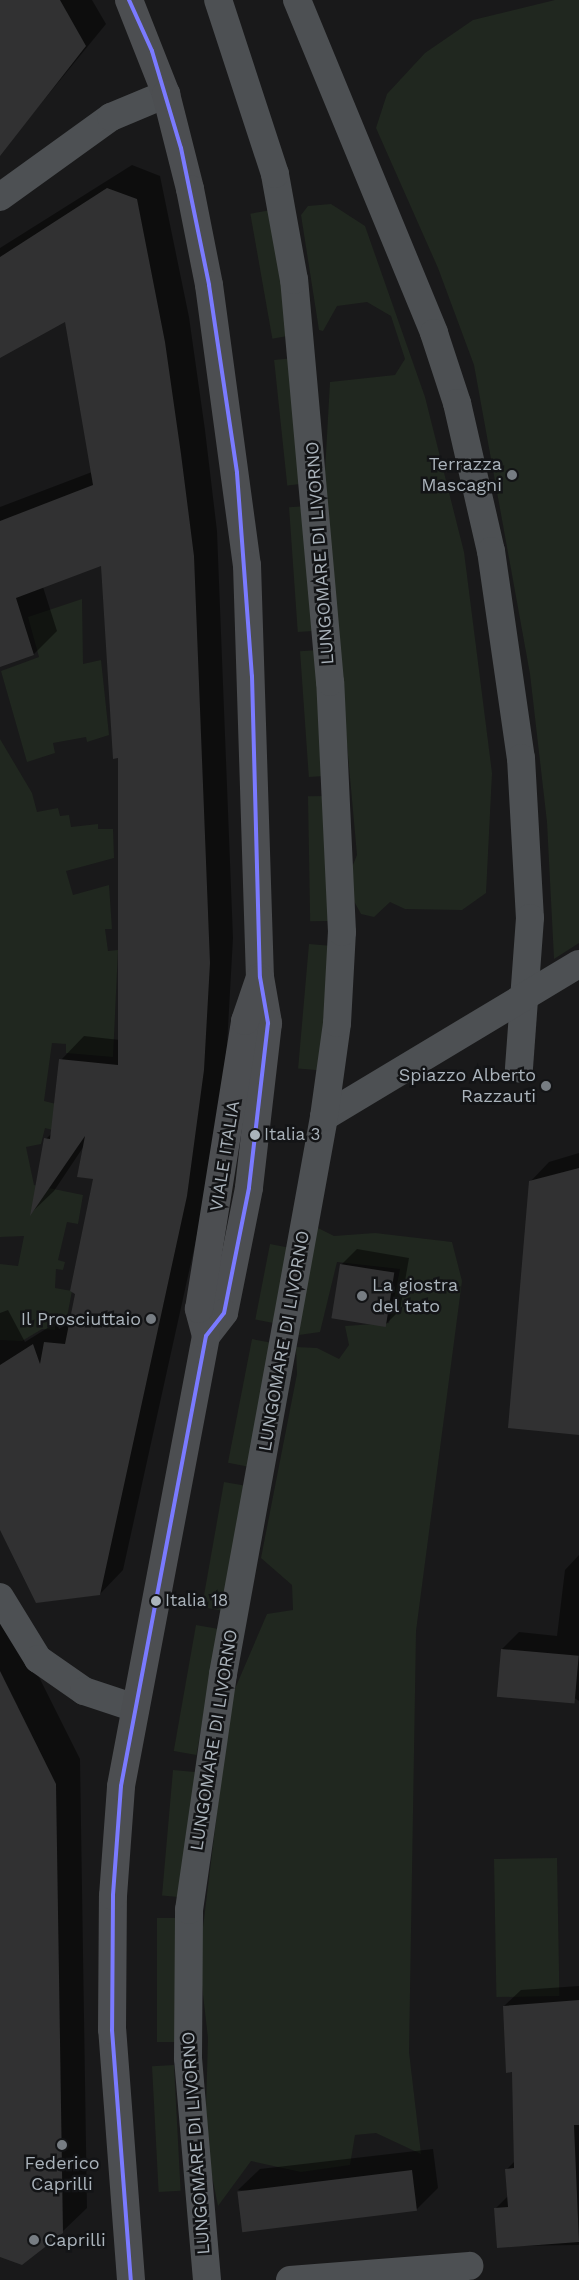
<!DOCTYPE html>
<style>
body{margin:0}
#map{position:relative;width:579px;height:2280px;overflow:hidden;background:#19191a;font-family:"Work Sans",sans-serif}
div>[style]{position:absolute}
.green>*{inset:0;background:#20271f;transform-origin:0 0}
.shadow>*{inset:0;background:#0007}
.building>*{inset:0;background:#313132;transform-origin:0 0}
.street>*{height:28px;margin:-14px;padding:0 14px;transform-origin:14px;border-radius:14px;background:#4d5053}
.secondary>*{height:28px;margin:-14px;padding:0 14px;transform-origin:14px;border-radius:14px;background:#4c4e51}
.bus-1>*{height:4px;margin:-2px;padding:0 2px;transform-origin:2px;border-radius:2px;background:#7a7aff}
.dots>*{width:14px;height:14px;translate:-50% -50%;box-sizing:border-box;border:2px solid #131416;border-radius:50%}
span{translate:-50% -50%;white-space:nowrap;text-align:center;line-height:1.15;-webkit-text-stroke:5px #131416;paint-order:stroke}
.bus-label{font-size:17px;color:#aab3bb}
.left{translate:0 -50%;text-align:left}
.poi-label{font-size:18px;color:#aab3bb}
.right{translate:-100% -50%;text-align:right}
.street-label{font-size:18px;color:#aab3bb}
</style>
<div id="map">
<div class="green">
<i style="clip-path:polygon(555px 0,579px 0,579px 943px,554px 959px,547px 822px,530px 674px,474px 365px,438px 268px,376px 128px,387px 94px,425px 53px,473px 20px)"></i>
<i style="clip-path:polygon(331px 204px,365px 226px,425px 397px,464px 552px,492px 773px,486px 893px,462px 910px,405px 909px,390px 902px,374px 917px,361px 914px,345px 885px,357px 855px,324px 489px,330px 382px,395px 375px,405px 359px,391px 316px,367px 302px,337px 306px,323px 331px,319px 330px,301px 215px,308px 206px)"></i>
<i style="left:271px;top:210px;width:127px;height:21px;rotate:80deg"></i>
<i style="left:294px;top:358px;width:126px;height:20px;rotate:84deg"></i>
<i style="left:308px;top:506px;width:125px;height:19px;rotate:86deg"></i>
<i style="clip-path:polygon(82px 599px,83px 664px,101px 660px,109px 735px,87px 742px,86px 737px,53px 743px,55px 753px,27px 762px,1px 671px,39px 657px,28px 617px)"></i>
<i style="left:319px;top:650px;width:126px;height:19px;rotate:86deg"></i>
<i style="clip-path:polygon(0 739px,32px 793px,37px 812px,58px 808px,60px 816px,69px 815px,71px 827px,98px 824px,98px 829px,113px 829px,114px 858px,66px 871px,73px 895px,109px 885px,112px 929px,105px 929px,108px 951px,118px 950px,113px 1057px,66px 1053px,66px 1044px,52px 1043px,44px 1101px,64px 1106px,60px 1132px,45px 1128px,41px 1144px,26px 1147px,34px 1185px,83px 1195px,78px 1224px,67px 1222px,58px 1260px,65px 1262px,63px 1270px,56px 1269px,55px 1288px,72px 1291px,67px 1317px,56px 1317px,55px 1330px,42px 1329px,22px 1341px,0 1340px,0 1264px,18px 1266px,24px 1236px,0 1237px)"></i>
<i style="left:328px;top:796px;width:125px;height:20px;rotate:89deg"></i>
<i style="left:309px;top:944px;width:21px;height:125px;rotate:5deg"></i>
<i style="clip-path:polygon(318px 1228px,334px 1236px,375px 1233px,452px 1242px,462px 1281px,416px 1631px,409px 2052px,421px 2154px,376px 2133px,355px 2135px,350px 2165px,301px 2172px,251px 2161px,218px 2206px,205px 2142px,208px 2038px,199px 1960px,231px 1698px,267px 1614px,293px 1610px,292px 1585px,261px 1558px,297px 1374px,296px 1347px,317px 1348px,339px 1359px,349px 1345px,345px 1326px,389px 1323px,400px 1269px,337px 1262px,320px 1332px,299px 1335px,308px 1249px)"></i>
<i style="left:270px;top:1244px;width:21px;height:77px;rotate:11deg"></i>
<i style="left:252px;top:1339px;width:21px;height:126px;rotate:11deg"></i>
<i style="left:224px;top:1482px;width:22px;height:127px;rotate:10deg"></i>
<i style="left:196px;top:1625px;width:23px;height:128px;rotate:10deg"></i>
<i style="left:173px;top:1770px;width:22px;height:126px;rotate:5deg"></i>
<i style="left:557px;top:1858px;width:138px;height:63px;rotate:89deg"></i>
<i style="left:157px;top:1918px;width:21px;height:124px"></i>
<i style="left:174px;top:2065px;width:126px;height:22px;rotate:87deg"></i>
</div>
<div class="shadow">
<i style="clip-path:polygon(0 0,92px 0,106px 24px,2px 151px)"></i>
<i style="clip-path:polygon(132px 165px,160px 176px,189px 317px,205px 430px,217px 531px,233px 938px,227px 1046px,211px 1172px,123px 1570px,100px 1594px,0 1528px,0 1313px,8px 1310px,25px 1342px,57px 1322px,59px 1329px,71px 1319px,95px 1178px,84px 1146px,54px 1191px,32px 1212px,46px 1139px,52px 1133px,61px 1060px,84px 1036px,120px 1040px,119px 757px,102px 564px,43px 587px,57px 631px,34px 654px,0 665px,0 507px,92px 472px,66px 320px,0 339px,0 248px)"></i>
<i style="clip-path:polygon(579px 1153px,579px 1209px,530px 1182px,549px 1162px)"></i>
<i style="clip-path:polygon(357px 1249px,409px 1258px,400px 1310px,384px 1326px,341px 1265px)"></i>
<i style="clip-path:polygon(579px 1555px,579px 1701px,502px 1649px,519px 1632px,557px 1636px,565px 1570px)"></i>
<i style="clip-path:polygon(0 1586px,8px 1615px,80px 1759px,87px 2208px,62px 2232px,0 2255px)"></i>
<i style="clip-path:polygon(579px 1986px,579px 2245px,498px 2246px,496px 2208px,508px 2196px,507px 2169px,515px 2161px,514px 2071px,504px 2006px,521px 1990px)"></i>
<i style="clip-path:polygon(433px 2149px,438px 2188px,416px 2210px,238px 2190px,260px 2169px)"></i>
</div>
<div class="building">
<i style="clip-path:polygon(0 0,60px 0,86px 46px,0 156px)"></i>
<i style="clip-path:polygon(107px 188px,137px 199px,165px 342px,181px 454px,194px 556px,210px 963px,204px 1070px,187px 1196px,100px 1595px,36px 1603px,0 1530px,0 1365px,33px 1344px,40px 1364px,44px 1342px,65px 1344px,75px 1294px,70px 1291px,93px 1179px,77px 1177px,85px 1136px,30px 1216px,44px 1138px,50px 1139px,59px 1059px,118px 1065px,118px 758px,113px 759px,101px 566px,16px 598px,34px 655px,0 667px,0 521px,93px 485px,65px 322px,0 358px,0 257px)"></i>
<i style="clip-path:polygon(579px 1168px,579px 1435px,508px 1428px,529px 1181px)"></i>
<i style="left:340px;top:1264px;width:55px;height:55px;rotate:9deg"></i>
<i style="left:501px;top:1649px;width:78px;height:48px;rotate:5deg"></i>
<i style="clip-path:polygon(0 1671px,56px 1784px,63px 2233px,22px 2265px,0 2257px)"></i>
<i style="clip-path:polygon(579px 2000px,579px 2125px,574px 2125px,579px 2242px,497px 2248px,494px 2208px,508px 2207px,505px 2169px,514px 2168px,512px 2072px,506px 2073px,503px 2006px)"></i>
<i style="left:412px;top:2170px;width:41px;height:176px;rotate:83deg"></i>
</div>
<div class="street">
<i style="left:297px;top:0;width:360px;rotate:67.6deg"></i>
<i style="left:434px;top:333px;width:74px;rotate:71.8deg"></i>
<i style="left:457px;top:403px;width:152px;rotate:77.1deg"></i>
<i style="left:491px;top:551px;width:209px;rotate:81.8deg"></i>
<i style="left:521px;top:758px;width:160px;rotate:86.8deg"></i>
<i style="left:530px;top:918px;width:151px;rotate:94.2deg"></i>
<i style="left:0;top:197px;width:137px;rotate:-35.8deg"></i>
<i style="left:111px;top:117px;width:60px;rotate:-22.7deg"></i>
<i style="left:324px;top:1117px;width:297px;rotate:-31deg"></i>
<i style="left:0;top:1597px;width:73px;rotate:58.5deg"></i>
<i style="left:38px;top:1659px;width:56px;rotate:34.8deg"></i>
<i style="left:84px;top:1691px;width:54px;rotate:18.4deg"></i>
<i style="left:207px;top:2280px;width:223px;rotate:-94.9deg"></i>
<i style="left:188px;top:2058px;width:148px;rotate:-89.6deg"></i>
<i style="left:189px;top:1910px;width:238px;rotate:-81.8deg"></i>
<i style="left:223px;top:1674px;width:566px;rotate:-79.72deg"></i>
<i style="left:324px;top:1117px;width:95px;rotate:-82.1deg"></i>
<i style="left:337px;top:1023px;width:91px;rotate:-86.9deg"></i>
<i style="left:342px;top:932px;width:250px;rotate:-92.7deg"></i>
<i style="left:330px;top:682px;width:404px;rotate:-95.1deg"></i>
<i style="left:294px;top:280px;width:108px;rotate:-100.2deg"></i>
<i style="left:275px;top:174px;width:183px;rotate:-108.1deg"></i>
<i style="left:290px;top:2280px;width:180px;rotate:-4.5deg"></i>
</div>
<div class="secondary">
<i style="left:129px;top:0;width:101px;rotate:68.5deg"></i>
<i style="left:166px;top:94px;width:98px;rotate:75.8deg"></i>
<i style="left:190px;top:189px;width:98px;rotate:78.8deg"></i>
<i style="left:209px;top:285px;width:283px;rotate:82.3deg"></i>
<i style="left:247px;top:565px;width:412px;rotate:88.2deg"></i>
<i style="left:260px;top:977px;width:47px;rotate:80.1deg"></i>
<i style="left:268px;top:1023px;width:166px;rotate:96.6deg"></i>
<i style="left:249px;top:1188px;width:127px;rotate:101.3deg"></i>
<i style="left:224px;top:1313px;width:29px;rotate:128deg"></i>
<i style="left:131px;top:2280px;width:251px;rotate:-94.3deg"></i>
<i style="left:112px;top:2030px;width:134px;rotate:-89.6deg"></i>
<i style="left:113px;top:1896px;width:110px;rotate:-85.8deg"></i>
<i style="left:121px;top:1786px;width:458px;rotate:-79.3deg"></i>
<i style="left:206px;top:1336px;width:28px;rotate:-105deg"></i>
<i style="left:199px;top:1309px;width:292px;rotate:-80.9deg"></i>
<i style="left:245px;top:1021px;width:43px;rotate:-71.1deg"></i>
</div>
<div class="bus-1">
<i style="left:129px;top:0;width:56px;rotate:65.7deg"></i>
<i style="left:152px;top:51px;width:101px;rotate:73.4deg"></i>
<i style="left:181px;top:148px;width:140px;rotate:78.4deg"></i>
<i style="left:209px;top:285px;width:190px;rotate:81.5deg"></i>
<i style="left:237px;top:473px;width:204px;rotate:85.8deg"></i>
<i style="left:252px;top:676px;width:301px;rotate:88.5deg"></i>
<i style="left:260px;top:977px;width:47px;rotate:80.1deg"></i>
<i style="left:268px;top:1023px;width:166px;rotate:96.6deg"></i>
<i style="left:249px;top:1188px;width:127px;rotate:101.3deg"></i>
<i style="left:224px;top:1313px;width:29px;rotate:128deg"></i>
<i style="left:206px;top:1336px;width:458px;rotate:100.7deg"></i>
<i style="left:121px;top:1786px;width:110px;rotate:94.2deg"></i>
<i style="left:113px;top:1896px;width:134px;rotate:90.4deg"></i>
<i style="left:112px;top:2030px;width:251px;rotate:85.7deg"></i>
</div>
<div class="dots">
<i style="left:512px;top:475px;background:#777d83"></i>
<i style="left:546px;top:1086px;background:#777d83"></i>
<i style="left:255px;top:1135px;background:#aab3bb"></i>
<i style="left:362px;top:1296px;background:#777d83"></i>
<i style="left:151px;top:1319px;background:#777d83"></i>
<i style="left:156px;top:1601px;background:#aab3bb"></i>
<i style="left:62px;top:2145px;background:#777d83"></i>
<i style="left:34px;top:2240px;background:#777d83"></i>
</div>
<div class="bus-label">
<span class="left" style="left:264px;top:1135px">Italia 3</span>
<span class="left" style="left:165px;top:1601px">Italia 18</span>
</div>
<div class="poi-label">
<span class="right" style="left:502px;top:475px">Terrazza<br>Mascagni</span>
<span class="right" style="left:536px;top:1086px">Spiazzo Alberto<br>Razzauti</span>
<span class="left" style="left:372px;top:1296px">La giostra<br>del tato</span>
<span class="right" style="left:141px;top:1319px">Il Prosciuttaio</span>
<span style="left:62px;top:2174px">Federico<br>Caprilli</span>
<span class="left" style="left:44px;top:2240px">Caprilli</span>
</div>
<div class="street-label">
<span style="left:320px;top:553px;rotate:-94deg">LUNGOMARE DI LIVORNO</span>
<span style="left:225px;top:1156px;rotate:-81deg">VIALE ITALIA</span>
<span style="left:284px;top:1341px;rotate:-80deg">LUNGOMARE DI LIVORNO</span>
<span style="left:214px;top:1740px;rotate:-81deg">LUNGOMARE DI LIVORNO</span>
<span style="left:196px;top:2143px;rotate:-94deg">LUNGOMARE DI LIVORNO</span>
</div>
</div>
